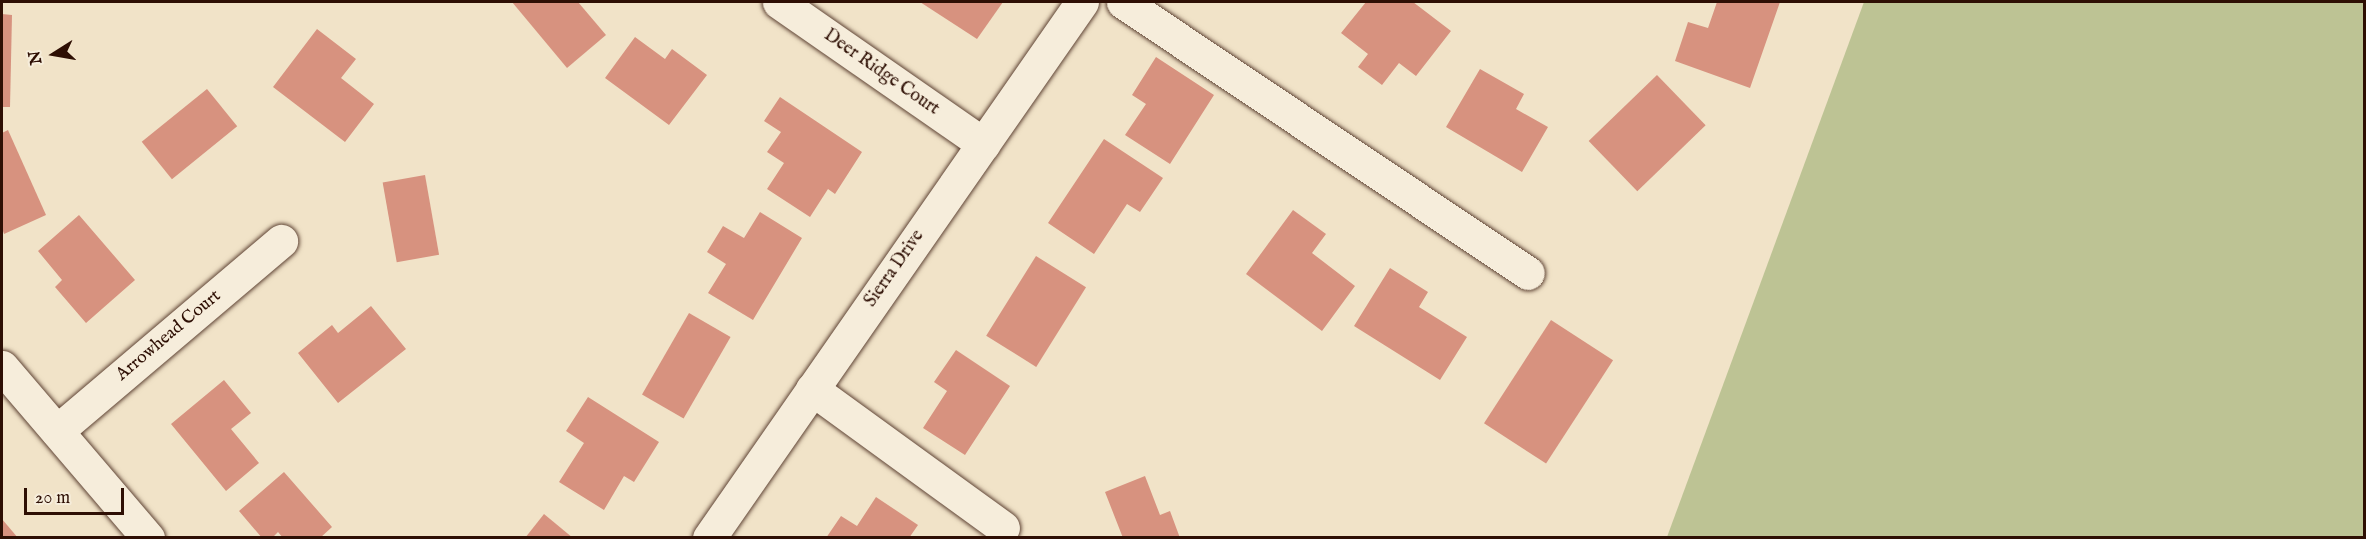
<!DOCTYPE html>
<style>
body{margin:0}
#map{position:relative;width:2366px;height:539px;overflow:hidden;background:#f1e3c8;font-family:"IM FELL English",serif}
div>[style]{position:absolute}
.green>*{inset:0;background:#bdc394}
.building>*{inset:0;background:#d7927f;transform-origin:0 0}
.roads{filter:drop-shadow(0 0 2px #5f4435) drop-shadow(0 0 2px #5f4435)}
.minor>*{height:33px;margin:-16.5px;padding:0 16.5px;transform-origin:16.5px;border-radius:16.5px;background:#f6eddb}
span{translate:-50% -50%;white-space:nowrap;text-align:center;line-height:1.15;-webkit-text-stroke:4.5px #f6eddb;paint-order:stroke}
.street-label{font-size:18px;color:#2e0f04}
.frame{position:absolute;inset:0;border:3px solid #2e0f04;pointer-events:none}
.north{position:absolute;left:24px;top:24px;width:60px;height:60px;-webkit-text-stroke:4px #f6eddb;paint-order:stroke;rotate:259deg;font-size:16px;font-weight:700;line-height:24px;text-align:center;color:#2e0f04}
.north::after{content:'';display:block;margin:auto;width:21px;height:27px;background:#2e0f04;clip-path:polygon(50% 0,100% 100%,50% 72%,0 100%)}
.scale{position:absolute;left:24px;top:488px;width:100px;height:27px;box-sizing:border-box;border:3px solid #2e0f04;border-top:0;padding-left:8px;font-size:18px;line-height:21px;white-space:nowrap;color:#2e0f04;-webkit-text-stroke:4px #f6eddb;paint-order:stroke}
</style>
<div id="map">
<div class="green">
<i style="clip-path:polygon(1864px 2px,2364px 2px,2364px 537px,1667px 537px)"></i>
</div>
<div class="building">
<i style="clip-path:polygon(512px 2px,578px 2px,606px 35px,567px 68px)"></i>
<i style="clip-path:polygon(920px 2px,1003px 2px,977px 39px)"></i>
<i style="clip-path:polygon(1366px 2px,1413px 2px,1451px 31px,1416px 76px,1399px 63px,1382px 85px,1358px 67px,1368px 54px,1341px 33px)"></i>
<i style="clip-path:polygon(1717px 2px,1780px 2px,1750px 88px,1675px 61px,1688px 22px,1708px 28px)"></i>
<i style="clip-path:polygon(2px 14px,12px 15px,10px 107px,2px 107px)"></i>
<i style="clip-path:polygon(317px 29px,356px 59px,341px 78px,374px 104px,345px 142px,273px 87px)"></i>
<i style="clip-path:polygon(635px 37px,665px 59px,672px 49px,707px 75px,669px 125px,605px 78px)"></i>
<i style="clip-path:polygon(1156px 57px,1214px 95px,1170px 164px,1125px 135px,1146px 104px,1132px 95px)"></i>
<i style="clip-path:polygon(1480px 69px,1524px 94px,1516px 109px,1548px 127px,1522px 172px,1446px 127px)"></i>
<i style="left:1657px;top:75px;width:70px;height:95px;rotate:46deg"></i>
<i style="left:207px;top:89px;width:48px;height:84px;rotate:51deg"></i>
<i style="clip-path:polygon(780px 97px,862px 152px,835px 194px,828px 189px,810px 217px,767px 189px,784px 163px,767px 152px,781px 132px,764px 121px)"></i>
<i style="clip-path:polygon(8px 130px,46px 215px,4px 234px,2px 228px,2px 133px)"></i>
<i style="clip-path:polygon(1104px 139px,1163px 178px,1140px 212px,1127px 204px,1094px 254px,1048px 223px)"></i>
<i style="left:425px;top:175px;width:81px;height:43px;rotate:80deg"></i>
<i style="clip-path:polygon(1293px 210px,1326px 234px,1312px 253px,1355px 286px,1322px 331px,1246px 274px)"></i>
<i style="clip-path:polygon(760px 212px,802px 238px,753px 320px,708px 293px,726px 264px,707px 252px,723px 226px,744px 238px)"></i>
<i style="clip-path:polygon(79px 215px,135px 280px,86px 323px,55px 287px,62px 280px,38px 251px)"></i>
<i style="left:1036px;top:256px;width:59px;height:94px;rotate:32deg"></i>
<i style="clip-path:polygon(1390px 268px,1428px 292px,1419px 307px,1467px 337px,1440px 380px,1354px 326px)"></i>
<i style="clip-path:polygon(371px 306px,406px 349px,338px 403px,298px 353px,332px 325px,338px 333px)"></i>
<i style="left:689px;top:313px;width:48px;height:94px;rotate:30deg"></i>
<i style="left:1551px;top:320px;width:74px;height:123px;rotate:33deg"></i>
<i style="clip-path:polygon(956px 350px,1010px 386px,965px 455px,923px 428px,947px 391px,934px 382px)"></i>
<i style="clip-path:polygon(224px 380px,251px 413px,231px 429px,259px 463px,226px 491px,171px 424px)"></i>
<i style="clip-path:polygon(588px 397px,659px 442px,634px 482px,624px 476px,604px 510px,559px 482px,584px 443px,566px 431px)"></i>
<i style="clip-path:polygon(284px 472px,332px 527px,320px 538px,283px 538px,278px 532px,272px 538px,262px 538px,239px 511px)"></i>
<i style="clip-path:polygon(1145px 476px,1160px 515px,1170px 511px,1180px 538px,1123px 538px,1105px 492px)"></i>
<i style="clip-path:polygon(876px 497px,918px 525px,909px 538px,826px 538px,841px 516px,857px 526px)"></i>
<i style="clip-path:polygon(544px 514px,573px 538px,525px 538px)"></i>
<i style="clip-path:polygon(2px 519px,18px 538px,2px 538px)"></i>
</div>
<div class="roads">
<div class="minor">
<i style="left:779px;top:2px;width:249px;rotate:34.8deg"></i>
<i style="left:1123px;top:2px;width:487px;rotate:33.8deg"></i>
<i style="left:2px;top:367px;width:225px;rotate:49.5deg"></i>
<i style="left:812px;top:389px;width:236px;rotate:36deg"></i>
<i style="left:57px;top:431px;width:294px;rotate:-40.3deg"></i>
<i style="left:709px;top:538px;width:653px;rotate:-55.17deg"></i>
</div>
</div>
<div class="street-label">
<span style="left:881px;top:73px;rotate:35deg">Deer Ridge Court</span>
<span style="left:895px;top:269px;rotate:-55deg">Sierra Drive</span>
<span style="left:169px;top:336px;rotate:-40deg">Arrowhead Court</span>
</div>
<div class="frame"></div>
<div class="north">N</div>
<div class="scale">20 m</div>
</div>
